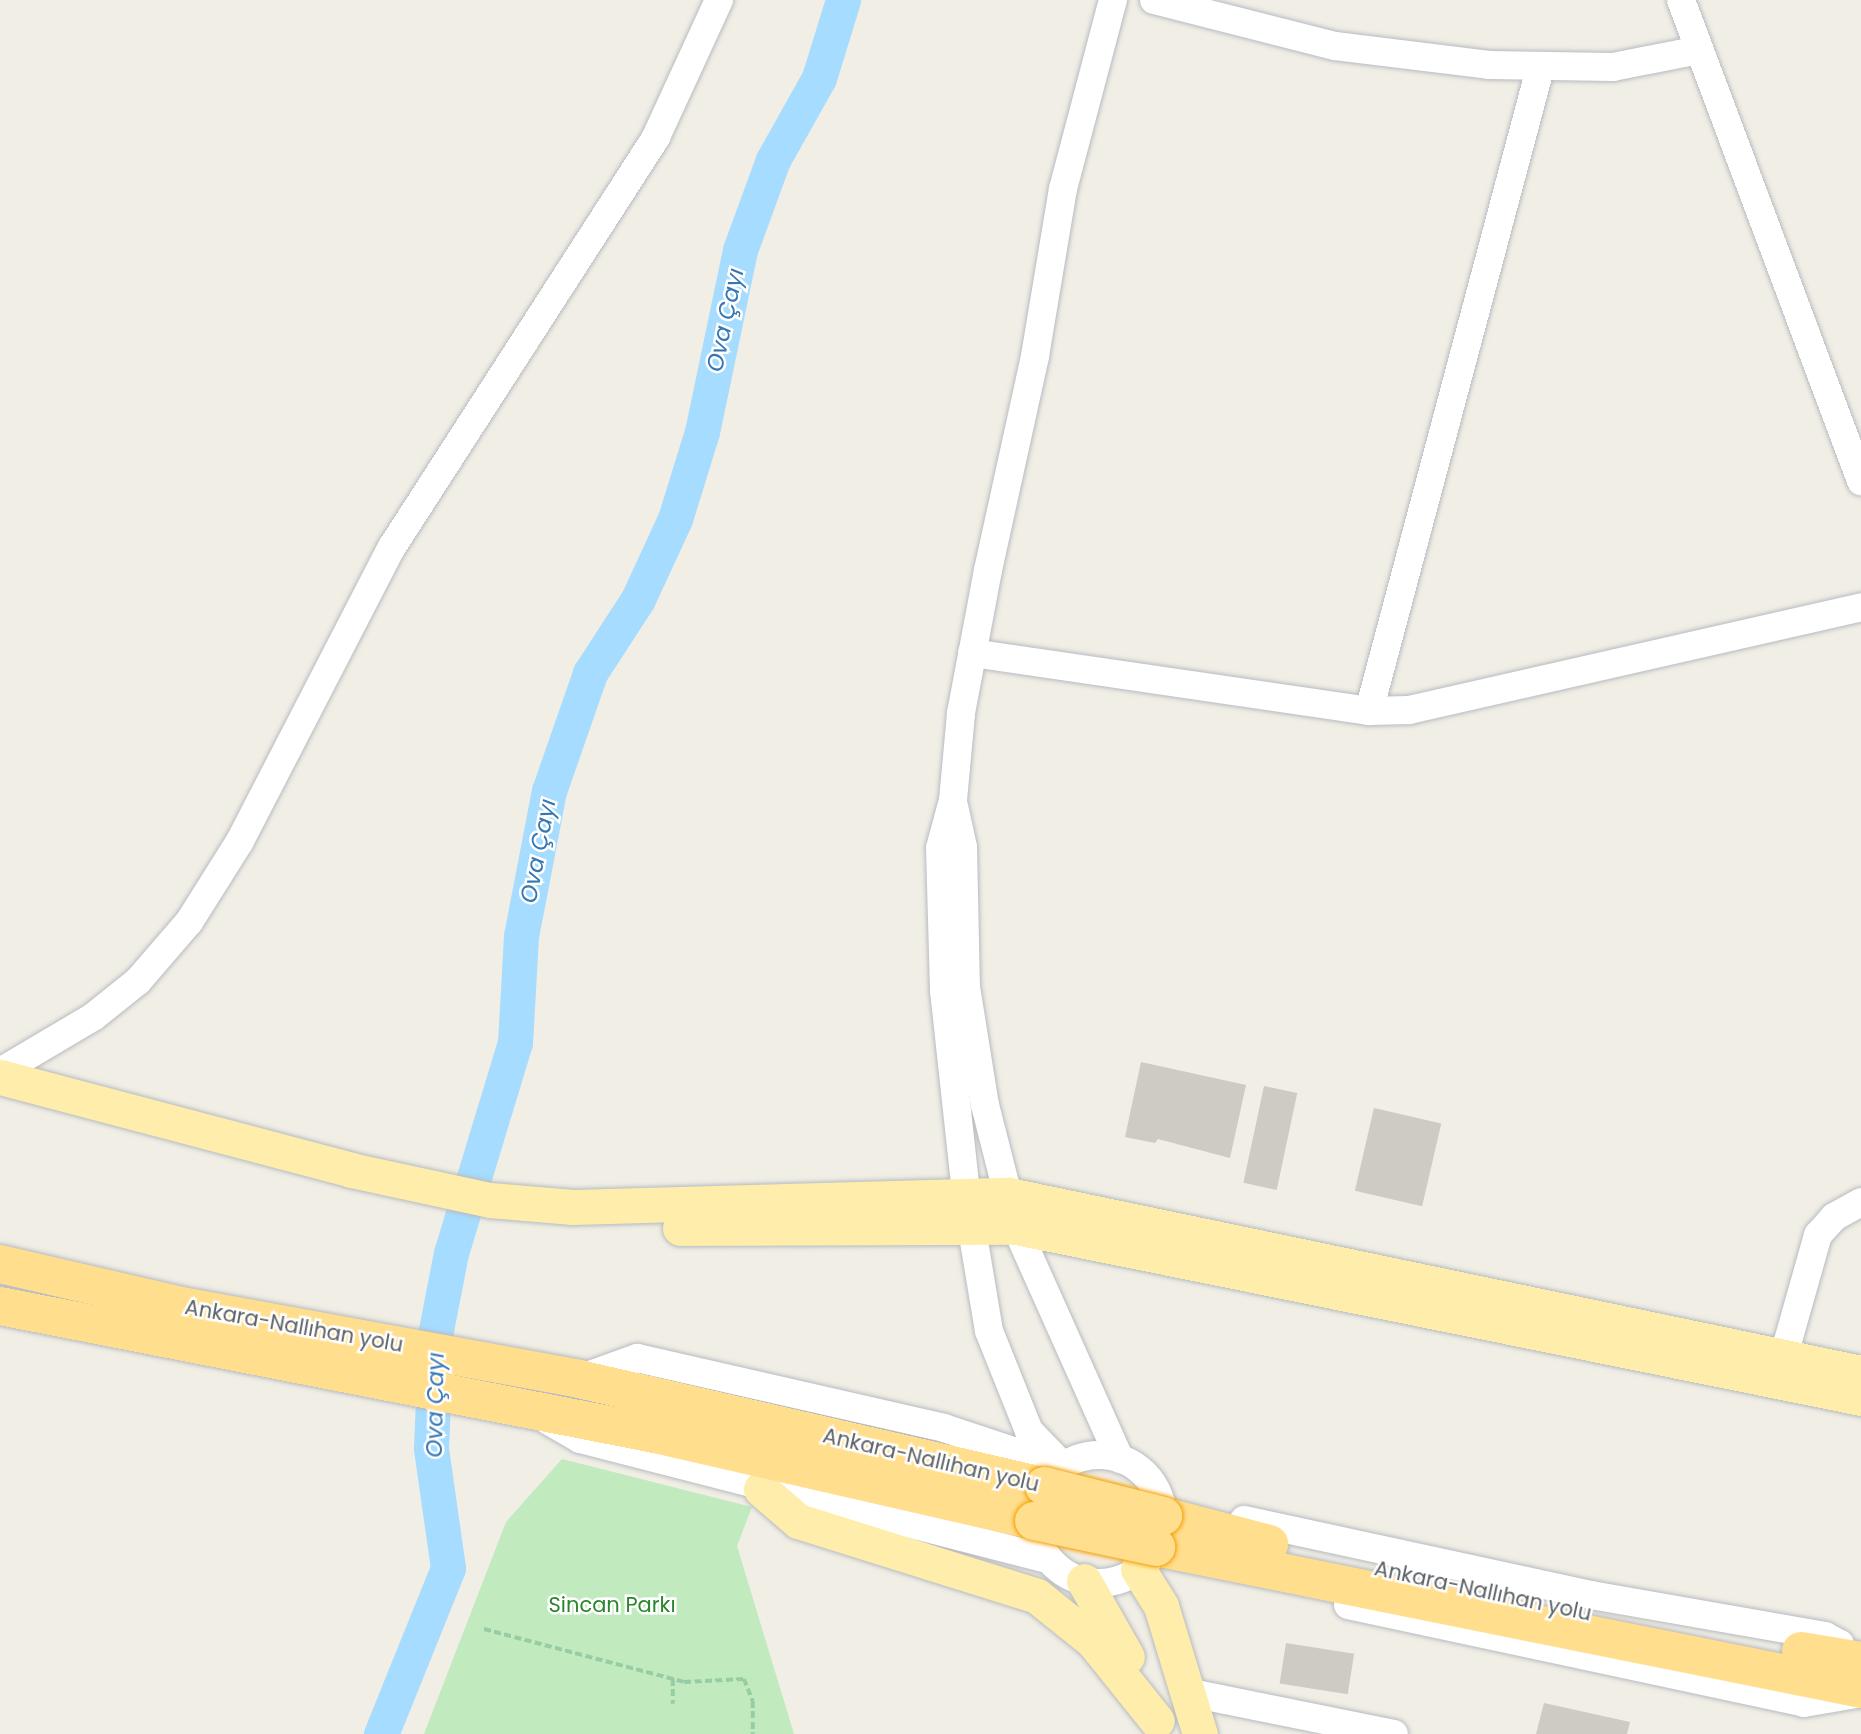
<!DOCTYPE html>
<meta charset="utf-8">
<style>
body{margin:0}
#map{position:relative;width:1861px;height:1734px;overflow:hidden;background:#f1eee5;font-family:Poppins,sans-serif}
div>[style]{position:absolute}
.green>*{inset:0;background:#c1eabf}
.river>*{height:35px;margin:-17.5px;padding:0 17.5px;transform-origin:17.5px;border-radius:17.5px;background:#a6dcff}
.building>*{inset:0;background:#cecac4;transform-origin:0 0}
.path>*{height:3.5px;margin-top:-1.75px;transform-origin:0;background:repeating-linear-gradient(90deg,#97cda4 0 7px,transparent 0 10.5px)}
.roads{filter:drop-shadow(0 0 2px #b7bbc0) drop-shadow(0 0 2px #b7bbc0)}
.minor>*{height:28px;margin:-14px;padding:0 14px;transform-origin:14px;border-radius:14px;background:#fff}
.minor>.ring{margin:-14px;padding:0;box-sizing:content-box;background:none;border:28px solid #fff;border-radius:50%}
.major>*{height:35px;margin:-17.5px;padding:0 17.5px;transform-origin:17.5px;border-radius:17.5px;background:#ffeeab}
.highway>*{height:38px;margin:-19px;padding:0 19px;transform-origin:19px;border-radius:19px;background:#ffde8d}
.bridges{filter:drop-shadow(0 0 2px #f59f00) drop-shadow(0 0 2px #f59f00)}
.highway-bridge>*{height:38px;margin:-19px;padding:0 19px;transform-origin:19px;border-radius:19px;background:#ffde8d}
span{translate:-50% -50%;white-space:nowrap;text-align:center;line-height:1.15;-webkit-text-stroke:5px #fff;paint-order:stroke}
.street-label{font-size:21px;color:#5c6267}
.park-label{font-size:21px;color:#2c862d}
.water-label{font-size:23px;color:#3677b3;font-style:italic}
</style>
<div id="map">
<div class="green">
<i style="clip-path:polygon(562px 1459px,752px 1507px,737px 1546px,794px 1734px,424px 1734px,506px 1522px)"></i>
</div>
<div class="river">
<i style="left:381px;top:1734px;width:179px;rotate:-68deg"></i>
<i style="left:448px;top:1568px;width:121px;rotate:-98.1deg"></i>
<i style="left:431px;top:1448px;width:118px;rotate:-87.6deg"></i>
<i style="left:436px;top:1330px;width:78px;rotate:-79deg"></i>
<i style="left:451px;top:1253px;width:220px;rotate:-73.1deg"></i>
<i style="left:515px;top:1043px;width:107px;rotate:-86.8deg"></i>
<i style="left:521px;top:936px;width:148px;rotate:-79.1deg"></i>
<i style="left:549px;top:791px;width:125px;rotate:-70.8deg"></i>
<i style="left:590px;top:673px;width:88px;rotate:-57deg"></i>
<i style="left:638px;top:599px;width:88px;rotate:-65.2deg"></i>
<i style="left:675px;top:519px;width:91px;rotate:-72.8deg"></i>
<i style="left:702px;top:432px;width:186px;rotate:-78.2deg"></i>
<i style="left:740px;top:250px;width:96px;rotate:-69.9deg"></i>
<i style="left:773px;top:160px;width:94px;rotate:-60.7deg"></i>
<i style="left:819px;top:78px;width:82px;rotate:-72.9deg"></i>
</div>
<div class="building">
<i style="clip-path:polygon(1141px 1062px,1246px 1085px,1230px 1158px,1158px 1139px,1155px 1143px,1125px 1137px)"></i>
<i style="left:1264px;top:1086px;width:34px;height:99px;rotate:12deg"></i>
<i style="left:1374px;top:1108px;width:69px;height:85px;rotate:13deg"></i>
<i style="left:1286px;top:1643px;width:69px;height:41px;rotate:9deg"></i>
<i style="clip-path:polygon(1544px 1703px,1630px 1722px,1627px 1734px,1536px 1734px)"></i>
</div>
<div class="path">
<i style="left:484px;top:1629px;width:207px;rotate:14.8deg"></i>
<i style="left:684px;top:1682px;width:60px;rotate:-2.9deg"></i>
<i style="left:744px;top:1679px;width:24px;rotate:68deg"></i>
<i style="left:753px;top:1701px;width:33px;rotate:90deg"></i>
<i style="left:673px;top:1679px;width:25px;rotate:90deg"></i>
</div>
<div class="roads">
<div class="minor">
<i style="left:1154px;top:0;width:187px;rotate:14.3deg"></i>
<i style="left:1335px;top:46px;width:155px;rotate:7deg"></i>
<i style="left:1489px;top:65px;width:124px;rotate:0.9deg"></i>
<i style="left:1613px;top:67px;width:88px;rotate:-11.2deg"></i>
<i style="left:1681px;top:0;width:514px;rotate:69.48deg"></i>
<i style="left:972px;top:653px;width:401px;rotate:8.3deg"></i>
<i style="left:1369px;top:711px;width:40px;rotate:-1.4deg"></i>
<i style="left:1409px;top:710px;width:464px;rotate:-12.8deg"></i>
<i style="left:1369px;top:711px;width:664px;rotate:-75.09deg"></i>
<i style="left:954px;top:806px;width:42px;rotate:77.6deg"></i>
<i style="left:963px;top:847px;width:140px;rotate:88.8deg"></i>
<i style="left:966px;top:987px;width:120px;rotate:80.9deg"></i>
<i style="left:985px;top:1105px;width:126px;rotate:75.7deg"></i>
<i style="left:1016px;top:1227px;width:254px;rotate:65.9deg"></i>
<i style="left:0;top:1072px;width:108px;rotate:-30.6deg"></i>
<i style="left:93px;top:1017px;width:58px;rotate:-38.7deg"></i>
<i style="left:138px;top:981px;width:78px;rotate:-49.2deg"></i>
<i style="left:189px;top:922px;width:96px;rotate:-57.8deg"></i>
<i style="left:240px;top:841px;width:331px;rotate:-62.7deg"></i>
<i style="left:392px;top:547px;width:488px;rotate:-57.2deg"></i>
<i style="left:656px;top:137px;width:151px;rotate:-65.3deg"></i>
<i style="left:1784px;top:1355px;width:125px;rotate:-74.2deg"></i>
<i style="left:1818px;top:1235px;width:24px;rotate:-48deg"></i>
<i style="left:1834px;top:1217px;width:31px;rotate:-29deg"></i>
<i style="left:579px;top:1379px;width:62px;rotate:-19.9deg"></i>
<i style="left:637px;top:1358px;width:315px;rotate:12.8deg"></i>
<i style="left:944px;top:1428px;width:123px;rotate:18.4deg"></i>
<i style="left:547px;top:1420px;width:38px;rotate:30deg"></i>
<i style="left:580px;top:1439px;width:483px;rotate:14.4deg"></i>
<i class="ring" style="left:1035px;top:1455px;width:100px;height:100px"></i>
<i style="left:1063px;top:1466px;width:49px;rotate:-134.2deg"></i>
<i style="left:1029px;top:1431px;width:108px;rotate:-111.8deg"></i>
<i style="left:989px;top:1331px;width:140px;rotate:-99.5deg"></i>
<i style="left:966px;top:1193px;width:203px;rotate:-96.2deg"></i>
<i style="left:944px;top:991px;width:143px;rotate:-91.6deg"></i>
<i style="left:940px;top:848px;width:50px;rotate:-74.8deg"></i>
<i style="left:953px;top:800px;width:87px;rotate:-84.7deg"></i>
<i style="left:961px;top:713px;width:146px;rotate:-79.3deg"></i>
<i style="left:988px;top:570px;width:219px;rotate:-77.6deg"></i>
<i style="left:1035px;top:356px;width:169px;rotate:-80.5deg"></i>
<i style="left:1063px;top:189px;width:196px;rotate:-75.2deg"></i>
<i style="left:1244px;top:1520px;width:355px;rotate:12.2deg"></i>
<i style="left:1591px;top:1595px;width:238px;rotate:9.9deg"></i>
<i style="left:1825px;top:1636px;width:17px;rotate:28deg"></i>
<i style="left:1348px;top:1605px;width:466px;rotate:12.1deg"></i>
<i style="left:1804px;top:1703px;width:53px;rotate:-9.8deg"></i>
<i style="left:1186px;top:1692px;width:212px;rotate:11.4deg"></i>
</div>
<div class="major">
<i style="left:0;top:1077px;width:363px;rotate:14.8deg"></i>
<i style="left:351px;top:1170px;width:142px;rotate:12.2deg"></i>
<i style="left:490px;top:1200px;width:83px;rotate:4.8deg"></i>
<i style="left:573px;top:1207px;width:436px;rotate:-1.6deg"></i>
<i style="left:1009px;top:1195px;width:870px;rotate:11.8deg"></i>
<i style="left:680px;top:1228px;width:336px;rotate:-0.2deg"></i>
<i style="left:1016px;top:1227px;width:862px;rotate:11.44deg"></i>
<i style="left:761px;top:1489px;width:49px;rotate:40.9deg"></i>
<i style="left:798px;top:1521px;width:250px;rotate:17.4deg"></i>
<i style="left:1037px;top:1596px;width:72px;rotate:38.8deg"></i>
<i style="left:1093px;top:1641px;width:102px;rotate:51.3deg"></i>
<i style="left:1138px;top:1569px;width:44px;rotate:58.1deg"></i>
<i style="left:1161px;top:1606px;width:134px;rotate:73.1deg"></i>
<i style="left:1084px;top:1581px;width:87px;rotate:60.5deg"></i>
</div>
<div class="highway">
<i style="left:0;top:1264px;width:182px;rotate:13deg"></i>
<i style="left:177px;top:1305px;width:409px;rotate:10.4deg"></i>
<i style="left:579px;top:1379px;width:477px;rotate:13deg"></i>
<i style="left:0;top:1306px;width:667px;rotate:11.06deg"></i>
<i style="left:655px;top:1434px;width:389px;rotate:12.9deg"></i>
<i style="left:1163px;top:1516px;width:110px;rotate:14.8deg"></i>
<i style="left:1156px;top:1547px;width:719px;rotate:11.39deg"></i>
<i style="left:1801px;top:1651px;width:61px;rotate:9.5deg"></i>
</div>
</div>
<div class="bridges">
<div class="highway-bridge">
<i style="left:1044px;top:1486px;width:123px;rotate:14.1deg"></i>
<i style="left:1034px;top:1521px;width:125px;rotate:12deg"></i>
</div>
</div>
<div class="street-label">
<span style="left:294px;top:1326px;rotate:10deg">Ankara-Nallıhan yolu</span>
<span style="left:931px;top:1460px;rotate:13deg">Ankara-Nallıhan yolu</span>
<span style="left:1483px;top:1591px;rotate:12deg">Ankara-Nallıhan yolu</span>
</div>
<div class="park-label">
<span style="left:612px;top:1605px">Sincan Parkı</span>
</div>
<div class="water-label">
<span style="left:725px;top:320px;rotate:-78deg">Ova Çayı</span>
<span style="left:538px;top:851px;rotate:-79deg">Ova Çayı</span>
<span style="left:435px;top:1405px;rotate:-89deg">Ova Çayı</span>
</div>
</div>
